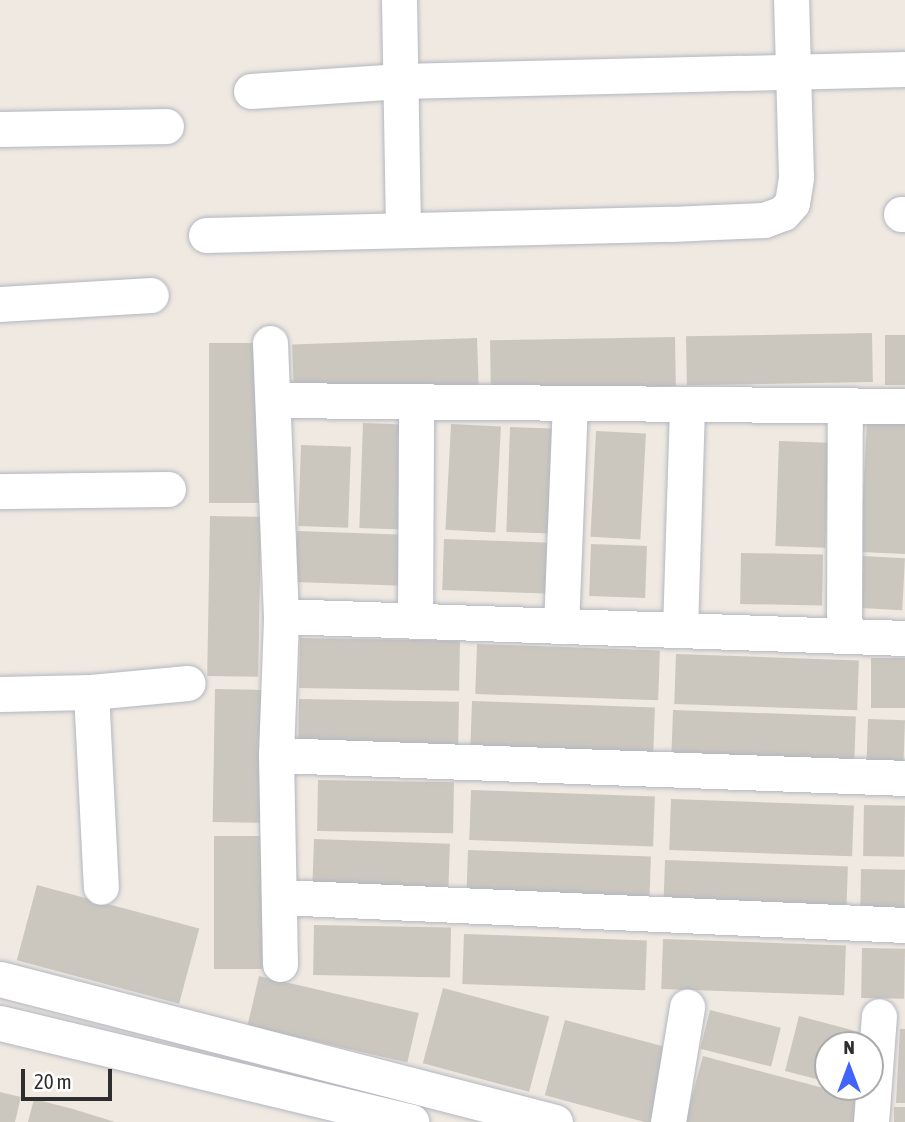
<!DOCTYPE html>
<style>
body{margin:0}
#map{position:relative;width:905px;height:1122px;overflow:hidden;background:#efe9e1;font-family:"Asap Condensed",sans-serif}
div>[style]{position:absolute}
.building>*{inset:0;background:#cbc7bf;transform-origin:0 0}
.roads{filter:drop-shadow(0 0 2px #b4b7c1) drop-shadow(0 0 2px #b4b7c1)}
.minor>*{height:35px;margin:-17.5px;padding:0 17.5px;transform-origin:17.5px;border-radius:17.5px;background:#fff}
span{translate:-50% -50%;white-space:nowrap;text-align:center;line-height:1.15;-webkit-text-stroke:5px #fff;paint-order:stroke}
.north{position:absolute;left:814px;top:1031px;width:70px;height:70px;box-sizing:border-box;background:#fff;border:2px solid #ababab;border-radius:50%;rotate:0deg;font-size:19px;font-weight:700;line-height:28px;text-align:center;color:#2e2e2e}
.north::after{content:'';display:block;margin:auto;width:24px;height:32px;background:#4264fb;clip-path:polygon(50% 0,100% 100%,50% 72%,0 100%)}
.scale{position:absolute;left:21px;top:1069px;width:91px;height:32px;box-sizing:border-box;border:4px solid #2e2e2e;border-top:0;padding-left:9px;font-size:21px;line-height:24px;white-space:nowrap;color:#2e2e2e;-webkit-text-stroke:5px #fff;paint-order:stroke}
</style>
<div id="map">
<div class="building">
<i style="left:872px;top:333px;width:49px;height:186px;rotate:89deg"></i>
<i style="left:885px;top:335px;width:20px;height:50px"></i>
<i style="left:675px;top:337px;width:49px;height:185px;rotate:89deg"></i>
<i style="left:477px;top:338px;width:50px;height:185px;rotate:88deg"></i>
<i style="left:209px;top:343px;width:50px;height:160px"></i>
<i style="clip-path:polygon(867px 421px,905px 423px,905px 554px,860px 552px)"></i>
<i style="left:363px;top:423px;width:49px;height:105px;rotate:2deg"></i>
<i style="left:451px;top:424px;width:50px;height:106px;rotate:3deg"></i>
<i style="left:510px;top:427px;width:49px;height:105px;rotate:2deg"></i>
<i style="left:596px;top:431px;width:50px;height:106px;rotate:3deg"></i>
<i style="left:779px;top:441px;width:50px;height:105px;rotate:2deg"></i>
<i style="left:301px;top:445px;width:50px;height:81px;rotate:2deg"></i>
<i style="left:210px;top:516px;width:51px;height:160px;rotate:1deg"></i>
<i style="left:297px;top:531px;width:108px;height:51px;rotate:2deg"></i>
<i style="left:444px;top:539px;width:109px;height:51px;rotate:2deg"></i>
<i style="left:591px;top:544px;width:56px;height:52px;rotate:2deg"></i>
<i style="left:741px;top:553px;width:82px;height:51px;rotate:1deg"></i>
<i style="left:863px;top:556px;width:42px;height:52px;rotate:3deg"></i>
<i style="left:300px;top:638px;width:160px;height:50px;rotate:1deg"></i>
<i style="left:477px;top:644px;width:183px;height:50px;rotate:2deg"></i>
<i style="left:676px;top:654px;width:183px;height:50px;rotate:2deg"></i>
<i style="left:871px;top:658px;width:34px;height:50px"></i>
<i style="left:215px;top:689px;width:50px;height:133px;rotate:1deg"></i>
<i style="left:299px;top:699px;width:160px;height:50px;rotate:1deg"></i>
<i style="left:472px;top:701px;width:183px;height:50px;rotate:2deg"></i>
<i style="left:673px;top:710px;width:183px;height:51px;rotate:2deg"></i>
<i style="left:868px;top:719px;width:37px;height:50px;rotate:2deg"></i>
<i style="left:318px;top:780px;width:136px;height:51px;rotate:1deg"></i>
<i style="left:471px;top:790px;width:184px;height:50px;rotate:2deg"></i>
<i style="left:671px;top:799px;width:183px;height:51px;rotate:2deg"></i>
<i style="left:864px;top:805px;width:41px;height:51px;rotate:1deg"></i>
<i style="left:214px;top:836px;width:51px;height:133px"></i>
<i style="left:314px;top:839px;width:136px;height:51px;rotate:2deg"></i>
<i style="left:468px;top:850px;width:183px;height:50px;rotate:2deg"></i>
<i style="left:665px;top:860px;width:183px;height:50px;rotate:2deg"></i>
<i style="left:861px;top:869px;width:44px;height:50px;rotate:1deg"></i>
<i style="left:37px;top:885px;width:168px;height:78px;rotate:15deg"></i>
<i style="left:314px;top:925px;width:137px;height:50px;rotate:1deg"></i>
<i style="left:464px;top:934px;width:183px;height:50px;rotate:2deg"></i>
<i style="left:663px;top:939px;width:183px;height:50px;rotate:2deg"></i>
<i style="left:862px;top:948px;width:43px;height:50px;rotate:1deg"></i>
<i style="left:259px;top:976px;width:164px;height:51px;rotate:13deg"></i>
<i style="left:443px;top:988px;width:110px;height:78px;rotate:15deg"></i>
<i style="left:710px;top:1010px;width:73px;height:40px;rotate:14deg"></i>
<i style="clip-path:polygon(799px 1016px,863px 1033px,860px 1045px,828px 1045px,828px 1082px,785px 1071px)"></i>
<i style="left:565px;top:1020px;width:110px;height:78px;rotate:15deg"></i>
<i style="clip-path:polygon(900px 1029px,905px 1029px,905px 1103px,896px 1103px)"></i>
<i style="clip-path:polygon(703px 1056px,865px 1099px,860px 1122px,685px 1122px)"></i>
<i style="clip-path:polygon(0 1092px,21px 1097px,15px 1122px,0 1122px)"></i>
<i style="clip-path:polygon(34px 1099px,73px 1109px,115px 1122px,28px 1122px)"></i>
<i style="left:894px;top:1107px;width:11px;height:15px"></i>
</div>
<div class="roads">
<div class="minor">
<i style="left:399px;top:0;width:227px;rotate:89deg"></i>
<i style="left:251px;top:91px;width:150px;rotate:-3.8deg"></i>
<i style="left:401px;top:81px;width:504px;rotate:-1.36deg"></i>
<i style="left:0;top:129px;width:166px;rotate:-1deg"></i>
<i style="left:901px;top:214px;width:4px"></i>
<i style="left:206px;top:235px;width:465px;rotate:-1.4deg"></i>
<i style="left:671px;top:224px;width:93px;rotate:-2.5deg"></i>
<i style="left:764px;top:220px;width:20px;rotate:-20deg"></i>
<i style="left:783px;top:213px;width:13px;rotate:-48deg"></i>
<i style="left:792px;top:203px;width:26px;rotate:-81deg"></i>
<i style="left:796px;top:177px;width:177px;rotate:-91.6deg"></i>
<i style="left:0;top:304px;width:151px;rotate:-3.4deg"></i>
<i style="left:270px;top:343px;width:273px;rotate:87.7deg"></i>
<i style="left:273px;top:400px;width:632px;rotate:0.54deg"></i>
<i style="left:0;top:491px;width:168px;rotate:-0.7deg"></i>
<i style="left:415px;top:621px;width:219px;rotate:-89.7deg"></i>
<i style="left:561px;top:626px;width:223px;rotate:-87.7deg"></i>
<i style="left:680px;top:630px;width:226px;rotate:-88.2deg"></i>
<i style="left:844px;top:636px;width:230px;rotate:-89.8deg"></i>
<i style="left:91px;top:692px;width:195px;rotate:87.1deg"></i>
<i style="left:0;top:694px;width:91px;rotate:-1.3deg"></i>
<i style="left:91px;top:692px;width:97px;rotate:-5.3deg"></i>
<i style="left:276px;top:755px;width:629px;rotate:2.09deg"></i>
<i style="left:279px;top:897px;width:627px;rotate:2.56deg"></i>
<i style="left:280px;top:964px;width:209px;rotate:-91.1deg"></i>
<i style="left:276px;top:755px;width:139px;rotate:-87.9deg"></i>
<i style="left:281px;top:616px;width:624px;rotate:2.02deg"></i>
<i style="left:0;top:979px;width:573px;rotate:14.45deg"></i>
<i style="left:0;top:1023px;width:423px;rotate:13.5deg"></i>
<i style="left:668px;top:1122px;width:117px;rotate:-80.6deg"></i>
<i style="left:871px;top:1122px;width:106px;rotate:-85.7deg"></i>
</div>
</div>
<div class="north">N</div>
<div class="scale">20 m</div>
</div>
